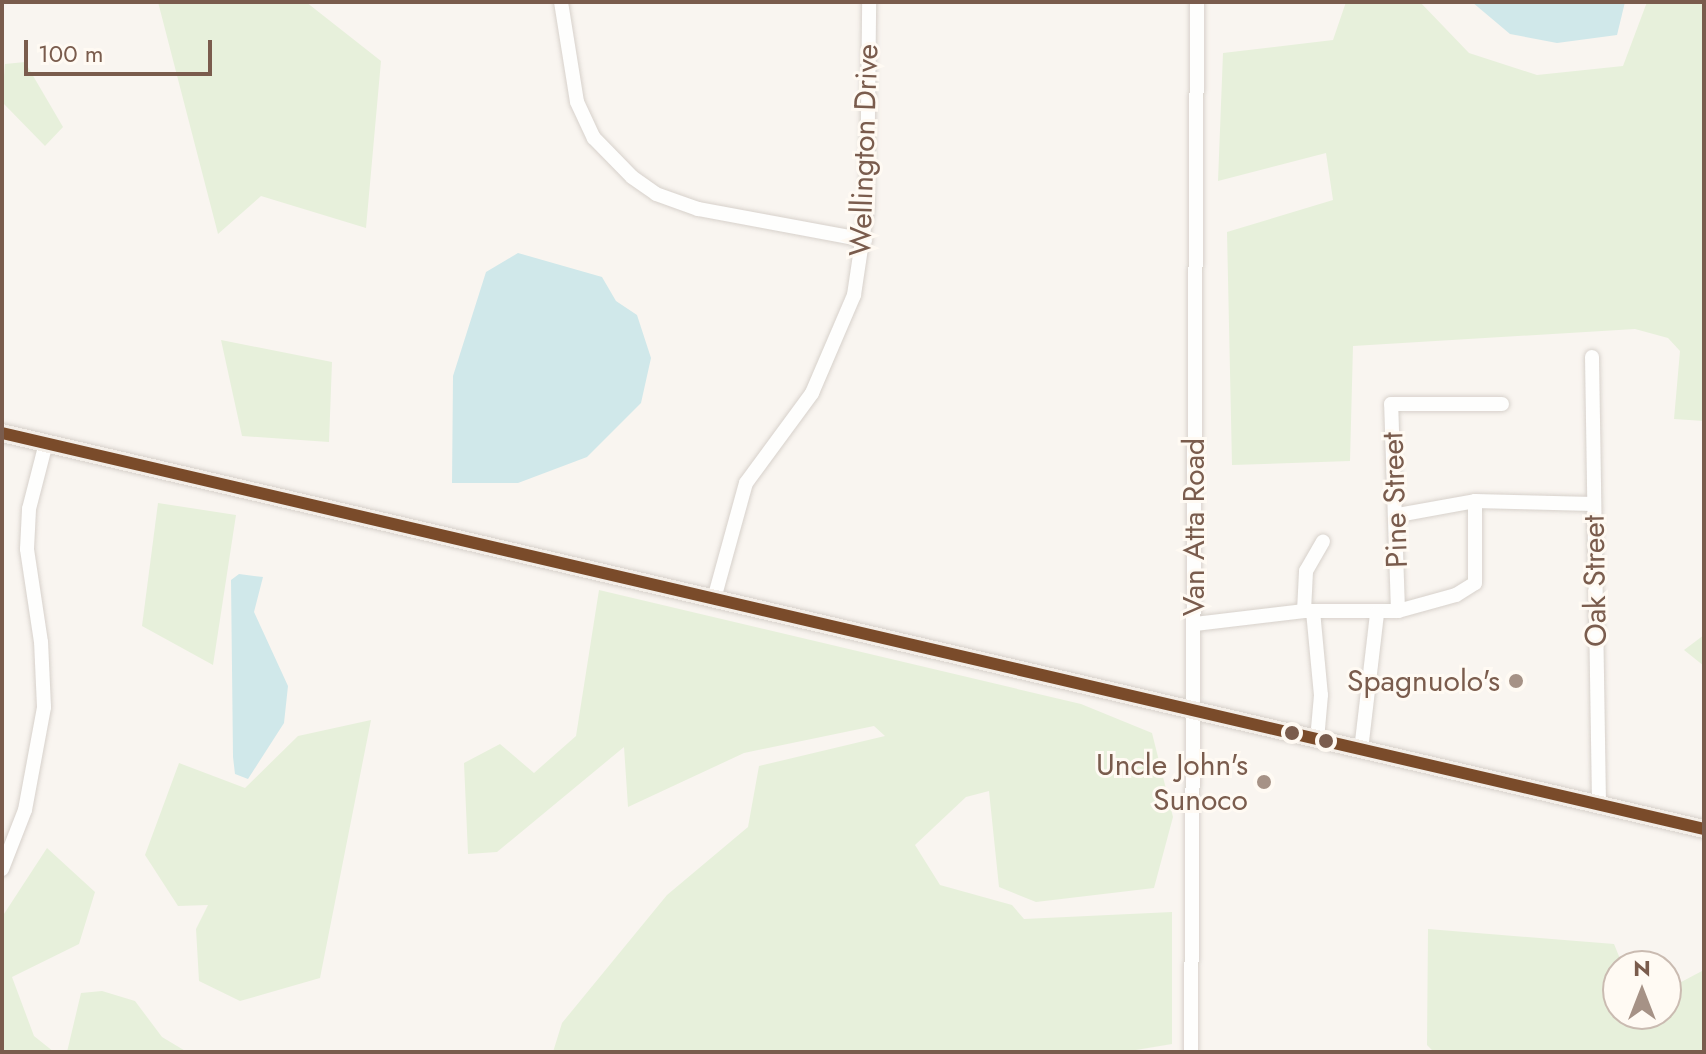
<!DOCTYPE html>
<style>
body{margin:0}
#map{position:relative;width:1706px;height:1054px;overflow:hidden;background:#f9f5f0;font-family:Jost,sans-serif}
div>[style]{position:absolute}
.green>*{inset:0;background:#e7f0db}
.water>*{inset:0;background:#d0e8ea}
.roads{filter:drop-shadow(0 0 2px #d7d1cb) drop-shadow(0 0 2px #d7d1cb)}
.minor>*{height:14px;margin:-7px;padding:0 7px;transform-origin:7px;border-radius:7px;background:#fefefd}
.major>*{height:18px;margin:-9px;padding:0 9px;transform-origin:9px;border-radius:9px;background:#f3eee8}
.bus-1>*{height:12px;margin:-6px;padding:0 6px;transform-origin:6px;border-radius:6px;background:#7a4b2a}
.dots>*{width:22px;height:22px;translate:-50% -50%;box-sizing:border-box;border:4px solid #fffaf3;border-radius:50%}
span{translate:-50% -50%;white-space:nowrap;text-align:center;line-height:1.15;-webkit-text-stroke:6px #fffaf3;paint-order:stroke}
.street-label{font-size:30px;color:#7a5c4d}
.poi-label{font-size:30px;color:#7a5c4d}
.right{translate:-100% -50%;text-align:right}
.frame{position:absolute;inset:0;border:4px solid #7a5c4d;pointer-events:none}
.north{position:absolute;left:1602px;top:950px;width:80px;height:80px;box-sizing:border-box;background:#fffaf3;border:2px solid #cabbb1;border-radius:50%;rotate:0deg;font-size:22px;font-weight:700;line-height:32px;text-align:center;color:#7a5c4d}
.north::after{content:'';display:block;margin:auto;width:28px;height:36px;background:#a69286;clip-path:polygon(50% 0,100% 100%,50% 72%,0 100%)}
.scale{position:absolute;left:24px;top:40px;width:188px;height:36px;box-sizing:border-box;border:4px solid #7a5c4d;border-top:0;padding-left:10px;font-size:24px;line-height:28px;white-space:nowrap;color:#7a5c4d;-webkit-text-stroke:6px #fffaf3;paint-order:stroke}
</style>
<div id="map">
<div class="green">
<i style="clip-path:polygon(158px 2px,306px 2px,381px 61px,366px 228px,261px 196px,218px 234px)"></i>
<i style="clip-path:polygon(1346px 2px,1420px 2px,1469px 53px,1537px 75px,1623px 66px,1647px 2px,1704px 2px,1704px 421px,1674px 419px,1680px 351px,1668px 338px,1635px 329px,1353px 346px,1350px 461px,1232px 465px,1227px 232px,1333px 200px,1326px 153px,1218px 181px,1223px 53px,1333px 40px)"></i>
<i style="clip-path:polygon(25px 62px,63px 127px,45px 146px,2px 102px,5px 64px)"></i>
<i style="clip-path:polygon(221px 340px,332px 362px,329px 442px,242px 436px)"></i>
<i style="clip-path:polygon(158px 503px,236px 515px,213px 665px,142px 626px)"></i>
<i style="clip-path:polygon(599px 590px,1081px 704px,1152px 733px,1173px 817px,1154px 888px,1036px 902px,999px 887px,989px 791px,966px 797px,915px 845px,940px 885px,1012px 905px,1024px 919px,1172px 912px,1172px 1044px,1124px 1052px,553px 1052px,562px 1023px,667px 895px,748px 827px,759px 766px,885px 736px,874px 726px,744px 753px,628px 807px,624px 747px,497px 852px,468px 854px,464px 763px,500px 744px,534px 773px,576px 736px)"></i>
<i style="clip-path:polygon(1704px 635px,1704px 666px,1684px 650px)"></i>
<i style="clip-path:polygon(371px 720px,320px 978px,240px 1001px,199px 981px,196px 929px,208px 905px,178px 906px,145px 855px,179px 763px,245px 788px,298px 736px)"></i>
<i style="clip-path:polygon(47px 848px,95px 892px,79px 944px,12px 977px,34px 1036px,54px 1052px,2px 1052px,2px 917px)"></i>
<i style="clip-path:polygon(1428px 929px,1614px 944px,1623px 966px,1618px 966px,1618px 1014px,1666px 1014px,1666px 990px,1702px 971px,1704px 962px,1704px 1052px,1434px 1052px,1427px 1045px)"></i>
<i style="clip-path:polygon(102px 991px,135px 1001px,162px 1037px,187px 1052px,67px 1052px,81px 993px)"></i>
</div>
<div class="water">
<i style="clip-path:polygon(1472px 2px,1625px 2px,1617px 35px,1557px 43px,1510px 34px)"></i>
<i style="clip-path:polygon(518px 253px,602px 277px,616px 301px,637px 315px,651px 358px,641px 403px,587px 457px,518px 483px,452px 483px,453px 376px,486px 272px)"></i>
<i style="clip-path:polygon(239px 574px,263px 577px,254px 612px,288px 686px,284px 723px,248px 779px,235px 774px,233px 757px,231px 580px)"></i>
</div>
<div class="roads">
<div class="minor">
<i style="left:561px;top:2px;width:101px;rotate:80.9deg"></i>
<i style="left:577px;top:102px;width:40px;rotate:65deg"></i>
<i style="left:594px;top:138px;width:54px;rotate:45.7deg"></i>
<i style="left:632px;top:177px;width:29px;rotate:35deg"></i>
<i style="left:656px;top:194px;width:45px;rotate:19.7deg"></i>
<i style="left:698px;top:209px;width:170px;rotate:10.5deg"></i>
<i style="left:1592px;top:357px;width:448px;rotate:89.1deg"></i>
<i style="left:1398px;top:515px;width:78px;rotate:-10.3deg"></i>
<i style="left:1475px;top:501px;width:118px;rotate:1.5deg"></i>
<i style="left:714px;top:599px;width:120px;rotate:-74.6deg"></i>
<i style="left:746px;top:483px;width:112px;rotate:-53.7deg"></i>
<i style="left:812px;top:393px;width:107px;rotate:-66.8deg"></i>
<i style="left:854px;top:295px;width:88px;rotate:-81.5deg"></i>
<i style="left:867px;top:208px;width:206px;rotate:-89.4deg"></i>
<i style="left:1304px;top:611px;width:40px;rotate:-87.1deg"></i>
<i style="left:1306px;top:571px;width:34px;rotate:-60deg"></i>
<i style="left:1313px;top:611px;width:84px;rotate:84.6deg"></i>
<i style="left:1321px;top:695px;width:45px;rotate:95.1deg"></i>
<i style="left:1398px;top:611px;width:207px;rotate:-91.9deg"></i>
<i style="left:1391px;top:404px;width:111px"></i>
<i style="left:1195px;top:624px;width:110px;rotate:-6.8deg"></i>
<i style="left:1304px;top:611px;width:94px"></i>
<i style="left:1398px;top:611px;width:60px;rotate:-15.4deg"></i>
<i style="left:1456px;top:595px;width:22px;rotate:-32deg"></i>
<i style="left:1475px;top:583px;width:82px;rotate:-90deg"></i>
<i style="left:1361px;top:750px;width:138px;rotate:-83.3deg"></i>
<i style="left:2px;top:869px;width:63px;rotate:-68.7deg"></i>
<i style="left:25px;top:810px;width:105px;rotate:-79.5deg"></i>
<i style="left:44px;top:707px;width:65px;rotate:-92.6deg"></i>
<i style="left:41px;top:642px;width:94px;rotate:-98.6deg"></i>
<i style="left:27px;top:549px;width:40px;rotate:-87.1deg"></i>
<i style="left:29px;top:509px;width:68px;rotate:-75.6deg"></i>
<i style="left:1191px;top:1052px;width:1050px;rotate:-89.67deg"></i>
</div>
<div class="major">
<i style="left:2px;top:433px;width:1747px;rotate:13.1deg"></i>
</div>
</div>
<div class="bus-1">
<i style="left:2px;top:433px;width:1747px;rotate:13.1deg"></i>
</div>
<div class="dots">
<i style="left:1516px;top:681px;background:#a69286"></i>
<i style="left:1292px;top:733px;background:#7a5c4d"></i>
<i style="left:1326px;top:741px;background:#7a5c4d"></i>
<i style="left:1264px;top:782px;background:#a69286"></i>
</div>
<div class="street-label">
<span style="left:864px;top:150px;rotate:-88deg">Wellington Drive</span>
<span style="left:1395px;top:500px;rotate:-92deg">Pine Street</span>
<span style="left:1194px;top:527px;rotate:-90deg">Van Atta Road</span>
<span style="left:1595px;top:581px;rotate:-91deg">Oak Street</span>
</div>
<div class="poi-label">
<span class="right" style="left:1500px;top:681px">Spagnuolo's</span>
<span class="right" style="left:1248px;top:782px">Uncle John's<br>Sunoco</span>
</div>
<div class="frame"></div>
<div class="north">N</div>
<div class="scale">100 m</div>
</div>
